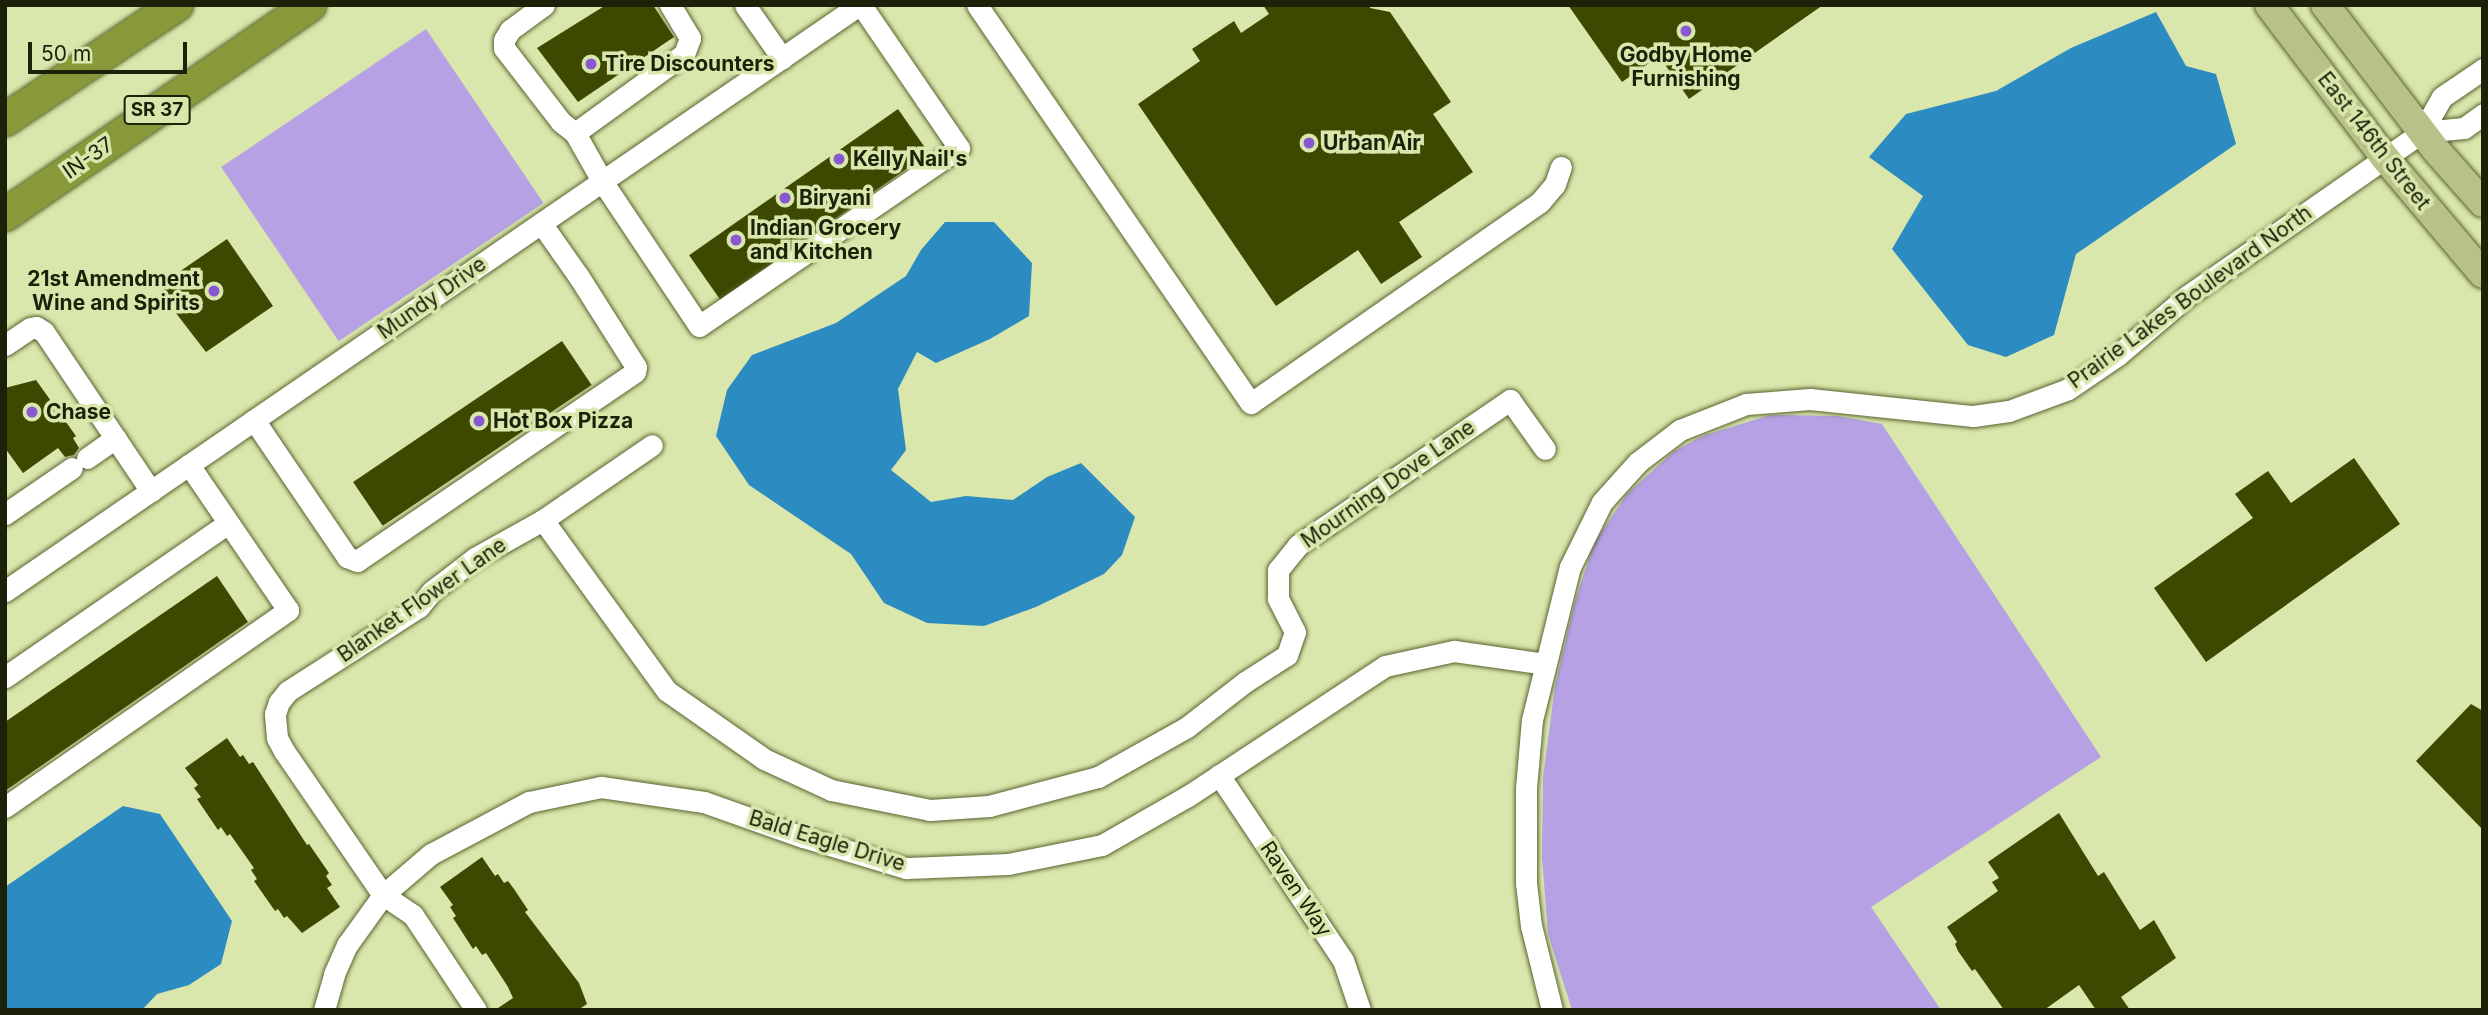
<!DOCTYPE html>
<style>
body{margin:0}
#map{position:relative;width:2488px;height:1015px;overflow:hidden;background:#d9e7ac;font-family:Inter,sans-serif}
div>[style]{position:absolute}
.green>*{inset:0;background:#b6a1e4;transform-origin:0 0}
.water>*{inset:0;background:#2c8bc0}
.building>*{inset:0;background:#3d4800;transform-origin:0 0}
.roads{filter:drop-shadow(0 0 2px #5a642f) drop-shadow(0 0 2px #5a642f)}
.minor>*{height:21px;margin:-10.5px;padding:0 10.5px;transform-origin:10.5px;border-radius:10.5px;background:#fff}
.major>*{height:28px;margin:-14px;padding:0 14px;transform-origin:14px;border-radius:14px;background:#b8c288}
.highway>*{height:32px;margin:-16px;padding:0 16px;transform-origin:16px;border-radius:16px;background:#889939}
.dots>*{width:19px;height:19px;translate:-50% -50%;box-sizing:border-box;border:4px solid #d9e7ac;border-radius:50%}
span{translate:-50% -50%;white-space:nowrap;text-align:center;line-height:1.15;-webkit-text-stroke:7px #d9e7ac;paint-order:stroke}
.shield-label span{padding:2px 5px;background:#d9e7ac;border:2px solid;border-radius:5px;-webkit-text-stroke-width:0}
.shield-label{font-size:19px;color:#1c210a;font-weight:700}
.poi-label{font-size:21px;color:#1c210a;font-weight:700}
.left{translate:0 -50%;text-align:left}
.right{translate:-100% -50%;text-align:right}
.street-label{font-size:21px;color:#1c210a}
.frame{position:absolute;inset:0;border:7px solid #1c210a;pointer-events:none}
.scale{position:absolute;left:28px;top:42px;width:159px;height:32px;box-sizing:border-box;border:4px solid #1c210a;border-top:0;padding-left:9px;font-size:21px;line-height:24px;white-space:nowrap;color:#1c210a;-webkit-text-stroke:5px #d9e7ac;paint-order:stroke}
</style>
<div id="map">
<div class="green">
<i style="left:426px;top:29px;width:210px;height:247px;rotate:56deg"></i>
<i style="clip-path:polygon(1770px 415px,1838px 416px,1882px 424px,2101px 757px,1871px 907px,1941px 1010px,1572px 1010px,1548px 934px,1542px 857px,1543px 778px,1555px 686px,1574px 605px,1594px 543px,1627px 494px,1673px 452px,1702px 436px)"></i>
</div>
<div class="water">
<i style="clip-path:polygon(2156px 12px,2186px 66px,2216px 74px,2236px 144px,2076px 254px,2054px 335px,2006px 357px,1968px 345px,1892px 249px,1923px 196px,1869px 157px,1906px 114px,1996px 91px,2071px 48px)"></i>
<i style="clip-path:polygon(945px 222px,994px 222px,1032px 263px,1029px 316px,990px 339px,936px 363px,917px 352px,898px 389px,906px 450px,891px 470px,931px 502px,966px 496px,1013px 500px,1047px 477px,1081px 463px,1135px 517px,1122px 555px,1104px 574px,1036px 607px,984px 626px,927px 623px,884px 603px,851px 554px,749px 485px,716px 436px,727px 390px,752px 355px,836px 323px,906px 276px,921px 250px)"></i>
<i style="clip-path:polygon(123px 806px,160px 814px,232px 921px,221px 964px,189px 985px,157px 994px,142px 1010px,5px 1010px,5px 887px)"></i>
</div>
<div class="building">
<i style="clip-path:polygon(606px 5px,653px 5px,674px 37px,578px 102px,537px 48px)"></i>
<i style="clip-path:polygon(1263px 5px,1370px 5px,1370px 8px,1390px 12px,1451px 102px,1433px 114px,1473px 172px,1399px 222px,1422px 257px,1381px 284px,1358px 250px,1276px 306px,1138px 104px,1200px 61px,1192px 49px,1234px 21px,1241px 33px,1269px 14px)"></i>
<i style="clip-path:polygon(1568px 5px,1823px 5px,1689px 99px,1659px 56px,1622px 82px)"></i>
<i style="left:898px;top:109px;width:54px;height:255px;rotate:55deg"></i>
<i style="clip-path:polygon(227px 239px,273px 306px,206px 352px,165px 299px,169px 297px,160px 285px)"></i>
<i style="left:562px;top:341px;width:53px;height:252px;rotate:56deg"></i>
<i style="clip-path:polygon(36px 380px,76px 436px,73px 438px,79px 448px,74px 455px,65px 457px,58px 448px,23px 473px,5px 448px,5px 388px)"></i>
<i style="clip-path:polygon(2354px 458px,2400px 524px,2206px 662px,2154px 588px,2253px 518px,2235px 494px,2268px 471px,2291px 503px)"></i>
<i style="clip-path:polygon(217px 576px,248px 622px,5px 791px,5px 722px)"></i>
<i style="clip-path:polygon(2471px 704px,2483px 711px,2483px 830px,2416px 761px)"></i>
<i style="clip-path:polygon(227px 738px,240px 757px,243px 755px,249px 764px,253px 762px,307px 845px,309px 844px,329px 873px,326px 876px,332px 885px,327px 888px,340px 907px,302px 933px,287px 916px,284px 918px,278px 909px,275px 911px,254px 881px,257px 879px,251px 870px,254px 868px,230px 834px,227px 836px,221px 827px,218px 830px,197px 799px,201px 797px,194px 788px,198px 785px,185px 768px)"></i>
<i style="clip-path:polygon(2059px 813px,2098px 876px,2104px 872px,2140px 930px,2154px 920px,2176px 958px,2121px 997px,2130px 1010px,2096px 1010px,2079px 985px,2044px 1010px,2004px 1010px,1975px 969px,1972px 971px,1958px 951px,1955px 944px,1957px 942px,1947px 927px,1998px 891px,1992px 882px,1999px 878px,1988px 862px)"></i>
<i style="clip-path:polygon(482px 857px,495px 876px,498px 874px,504px 883px,508px 881px,514px 889px,528px 910px,525px 912px,579px 983px,587px 1004px,578px 1010px,495px 1010px,513px 998px,508px 987px,486px 953px,482px 955px,476px 946px,473px 949px,453px 918px,456px 916px,450px 907px,453px 905px,440px 887px)"></i>
</div>
<div class="roads">
<div class="minor">
<i style="left:544px;top:5px;width:42px;rotate:143.7deg"></i>
<i style="left:510px;top:30px;width:12px;rotate:121deg"></i>
<i style="left:504px;top:40px;width:8px;rotate:90deg"></i>
<i style="left:504px;top:48px;width:93px;rotate:52.4deg"></i>
<i style="left:561px;top:122px;width:18px;rotate:38deg"></i>
<i style="left:575px;top:133px;width:55px;rotate:60.6deg"></i>
<i style="left:602px;top:181px;width:174px;rotate:56.2deg"></i>
<i style="left:699px;top:326px;width:315px;rotate:-34.4deg"></i>
<i style="left:959px;top:148px;width:173px;rotate:-124.4deg"></i>
<i style="left:745px;top:5px;width:65px;rotate:55.1deg"></i>
<i style="left:977px;top:5px;width:483px;rotate:55.5deg"></i>
<i style="left:1251px;top:403px;width:352px;rotate:-34.8deg"></i>
<i style="left:1540px;top:202px;width:23px;rotate:-50deg"></i>
<i style="left:1555px;top:184px;width:18px;rotate:-71deg"></i>
<i style="left:2422px;top:132px;width:42px;rotate:-5.4deg"></i>
<i style="left:2464px;top:128px;width:24px;rotate:-36deg"></i>
<i style="left:575px;top:133px;width:135px;rotate:-35.9deg"></i>
<i style="left:684px;top:54px;width:17px;rotate:-69deg"></i>
<i style="left:690px;top:38px;width:39px;rotate:-121deg"></i>
<i style="left:5px;top:345px;width:30px;rotate:-34deg"></i>
<i style="left:30px;top:328px;width:6px;rotate:-9deg"></i>
<i style="left:36px;top:327px;width:9px;rotate:32deg"></i>
<i style="left:44px;top:332px;width:192px;rotate:56.1deg"></i>
<i style="left:254px;top:420px;width:166px;rotate:55.8deg"></i>
<i style="left:347px;top:557px;width:11px;rotate:22deg"></i>
<i style="left:357px;top:561px;width:336px;rotate:-34.2deg"></i>
<i style="left:635px;top:372px;width:5px;rotate:-79deg"></i>
<i style="left:636px;top:367px;width:107px;rotate:-122.3deg"></i>
<i style="left:579px;top:277px;width:66px;rotate:-125.1deg"></i>
<i style="left:87px;top:458px;width:35px;rotate:-35deg"></i>
<i style="left:5px;top:514px;width:81px;rotate:-34.5deg"></i>
<i style="left:543px;top:520px;width:211px;rotate:54.1deg"></i>
<i style="left:667px;top:691px;width:118px;rotate:35deg"></i>
<i style="left:764px;top:759px;width:74px;rotate:24.8deg"></i>
<i style="left:831px;top:790px;width:101px;rotate:11.4deg"></i>
<i style="left:930px;top:810px;width:59px;rotate:-3.9deg"></i>
<i style="left:989px;top:806px;width:113px;rotate:-14.9deg"></i>
<i style="left:1098px;top:777px;width:102px;rotate:-29.3deg"></i>
<i style="left:1187px;top:727px;width:73px;rotate:-37.8deg"></i>
<i style="left:1245px;top:682px;width:50px;rotate:-32.7deg"></i>
<i style="left:1287px;top:655px;width:24px;rotate:-71deg"></i>
<i style="left:1295px;top:632px;width:38px;rotate:-117deg"></i>
<i style="left:1278px;top:598px;width:28px;rotate:-90deg"></i>
<i style="left:1278px;top:570px;width:32px;rotate:-51deg"></i>
<i style="left:1298px;top:545px;width:257px;rotate:-34.4deg"></i>
<i style="left:1510px;top:400px;width:60px;rotate:54.5deg"></i>
<i style="left:5px;top:591px;width:1036px;rotate:-34.46deg"></i>
<i style="left:5px;top:677px;width:271px;rotate:-34.6deg"></i>
<i style="left:1219px;top:775px;width:223px;rotate:56.2deg"></i>
<i style="left:1343px;top:960px;width:53px;rotate:71.2deg"></i>
<i style="left:5px;top:807px;width:345px;rotate:-34.8deg"></i>
<i style="left:288px;top:610px;width:176px;rotate:-124.3deg"></i>
<i style="left:324px;top:1010px;width:37px;rotate:-74deg"></i>
<i style="left:334px;top:974px;width:32px;rotate:-66deg"></i>
<i style="left:347px;top:945px;width:62px;rotate:-54.2deg"></i>
<i style="left:383px;top:895px;width:63px;rotate:-40.5deg"></i>
<i style="left:431px;top:854px;width:111px;rotate:-28deg"></i>
<i style="left:529px;top:802px;width:74px;rotate:-11.8deg"></i>
<i style="left:601px;top:787px;width:104px;rotate:8.3deg"></i>
<i style="left:704px;top:802px;width:105px;rotate:19.5deg"></i>
<i style="left:803px;top:837px;width:108px;rotate:16.8deg"></i>
<i style="left:906px;top:868px;width:102px;rotate:-2.2deg"></i>
<i style="left:1008px;top:864px;width:96px;rotate:-11.4deg"></i>
<i style="left:1102px;top:845px;width:99px;rotate:-29.7deg"></i>
<i style="left:1188px;top:796px;width:236px;rotate:-33.4deg"></i>
<i style="left:1385px;top:666px;width:71px;rotate:-12.3deg"></i>
<i style="left:1454px;top:651px;width:92px;rotate:8.1deg"></i>
<i style="left:476px;top:1010px;width:114px;rotate:-123.6deg"></i>
<i style="left:413px;top:915px;width:36px;rotate:-146deg"></i>
<i style="left:383px;top:895px;width:175px;rotate:-124.5deg"></i>
<i style="left:284px;top:751px;width:15px;rotate:-118deg"></i>
<i style="left:277px;top:738px;width:24px;rotate:-95deg"></i>
<i style="left:275px;top:714px;width:13px;rotate:-72deg"></i>
<i style="left:279px;top:702px;width:14px;rotate:-51deg"></i>
<i style="left:288px;top:691px;width:156px;rotate:-32.7deg"></i>
<i style="left:419px;top:607px;width:21px;rotate:-51deg"></i>
<i style="left:432px;top:591px;width:54px;rotate:-37.5deg"></i>
<i style="left:475px;top:558px;width:78px;rotate:-29.2deg"></i>
<i style="left:543px;top:520px;width:132px;rotate:-34.5deg"></i>
<i style="left:1552px;top:1010px;width:87px;rotate:-104deg"></i>
<i style="left:1531px;top:926px;width:43px;rotate:-96.6deg"></i>
<i style="left:1526px;top:883px;width:95px;rotate:-90deg"></i>
<i style="left:1526px;top:788px;width:68px;rotate:-85deg"></i>
<i style="left:1532px;top:720px;width:158px;rotate:-76.1deg"></i>
<i style="left:1570px;top:567px;width:72px;rotate:-63.8deg"></i>
<i style="left:1602px;top:502px;width:54px;rotate:-48deg"></i>
<i style="left:1638px;top:462px;width:53px;rotate:-37.3deg"></i>
<i style="left:1680px;top:430px;width:71px;rotate:-21.5deg"></i>
<i style="left:1746px;top:404px;width:64px;rotate:-4.5deg"></i>
<i style="left:1810px;top:399px;width:164px;rotate:6deg"></i>
<i style="left:1973px;top:416px;width:36px;rotate:-8deg"></i>
<i style="left:2009px;top:411px;width:63px;rotate:-20.4deg"></i>
<i style="left:2068px;top:389px;width:60px;rotate:-34.2deg"></i>
<i style="left:2118px;top:355px;width:91px;rotate:-40.5deg"></i>
<i style="left:2187px;top:296px;width:287px;rotate:-34.9deg"></i>
<i style="left:2422px;top:132px;width:40px;rotate:-60.3deg"></i>
<i style="left:2442px;top:97px;width:50px;rotate:-34.3deg"></i>
</div>
<div class="major">
<i style="left:2269px;top:5px;width:193px;rotate:52.8deg"></i>
<i style="left:2386px;top:159px;width:150px;rotate:49.9deg"></i>
<i style="left:2325px;top:5px;width:181px;rotate:52.6deg"></i>
<i style="left:2435px;top:149px;width:72px;rotate:48.4deg"></i>
</div>
<div class="highway">
<i style="left:5px;top:120px;width:207px;rotate:-33.8deg"></i>
<i style="left:5px;top:215px;width:370px;rotate:-34.5deg"></i>
</div>
</div>
<div class="dots">
<i style="left:1686px;top:31px;background:#8758d1"></i>
<i style="left:591px;top:64px;background:#8758d1"></i>
<i style="left:1309px;top:143px;background:#8758d1"></i>
<i style="left:839px;top:159px;background:#8758d1"></i>
<i style="left:785px;top:198px;background:#8758d1"></i>
<i style="left:736px;top:240px;background:#8758d1"></i>
<i style="left:214px;top:291px;background:#8758d1"></i>
<i style="left:32px;top:412px;background:#8758d1"></i>
<i style="left:479px;top:421px;background:#8758d1"></i>
</div>
<div class="shield-label">
<span style="left:157px;top:110px">SR 37</span>
</div>
<div class="poi-label">
<span style="left:1686px;top:67px">Godby Home<br>Furnishing</span>
<span class="left" style="left:605px;top:64px">Tire Discounters</span>
<span class="left" style="left:1323px;top:143px">Urban Air</span>
<span class="left" style="left:853px;top:159px">Kelly Nail's</span>
<span class="left" style="left:799px;top:198px">Biryani</span>
<span class="left" style="left:750px;top:240px">Indian Grocery<br>and Kitchen</span>
<span class="right" style="left:200px;top:291px">21st Amendment<br>Wine and Spirits</span>
<span class="left" style="left:46px;top:412px">Chase</span>
<span class="left" style="left:493px;top:421px">Hot Box Pizza</span>
</div>
<div class="street-label">
<span style="left:2374px;top:141px;rotate:52deg">East 146th Street</span>
<span style="left:88px;top:158px;rotate:-35deg">IN-37</span>
<span style="left:2190px;top:297px;rotate:-36deg">Prairie Lakes Boulevard North</span>
<span style="left:432px;top:298px;rotate:-35deg">Mundy Drive</span>
<span style="left:1388px;top:484px;rotate:-35deg">Mourning Dove Lane</span>
<span style="left:422px;top:600px;rotate:-35deg">Blanket Flower Lane</span>
<span style="left:827px;top:841px;rotate:17deg">Bald Eagle Drive</span>
<span style="left:1296px;top:889px;rotate:56deg">Raven Way</span>
</div>
<div class="frame"></div>
<div class="scale">50 m</div>
</div>
